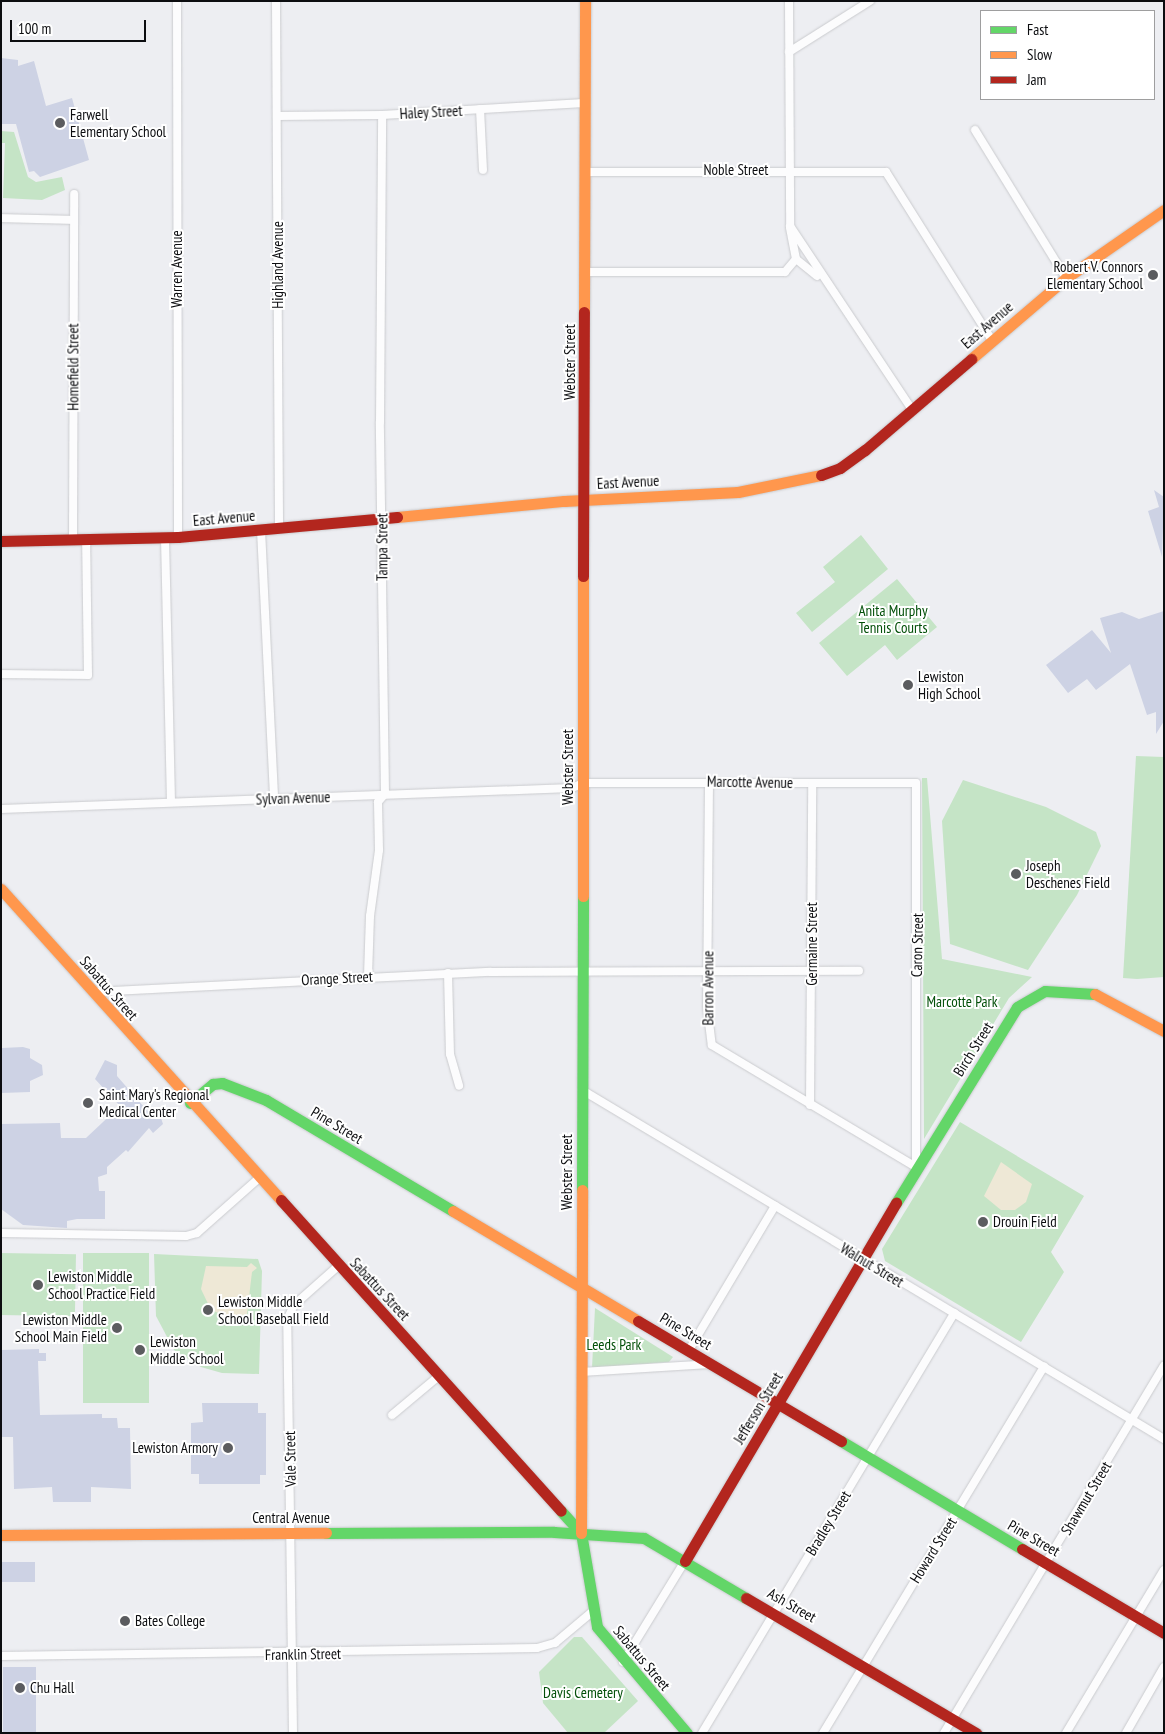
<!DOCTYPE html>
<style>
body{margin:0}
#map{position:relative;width:1165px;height:1734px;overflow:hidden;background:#edeef2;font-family:"PT Sans Narrow",sans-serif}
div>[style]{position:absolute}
.green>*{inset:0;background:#c5e4c6;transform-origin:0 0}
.sand>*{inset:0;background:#eee8d6}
.building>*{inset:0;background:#cdd2e4;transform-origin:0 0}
.roads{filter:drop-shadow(0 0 1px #cacbce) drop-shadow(0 0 1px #cacbce)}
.street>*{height:8px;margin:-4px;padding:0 4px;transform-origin:4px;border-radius:4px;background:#fcfcfd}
.fast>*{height:11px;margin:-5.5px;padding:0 5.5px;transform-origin:5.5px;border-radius:5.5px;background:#63d668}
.slow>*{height:11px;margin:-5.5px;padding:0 5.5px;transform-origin:5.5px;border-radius:5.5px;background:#ff974d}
.jam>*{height:11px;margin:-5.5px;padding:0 5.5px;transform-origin:5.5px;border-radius:5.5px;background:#b3261e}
.dots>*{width:14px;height:14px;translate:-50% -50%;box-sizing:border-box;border:2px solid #fff;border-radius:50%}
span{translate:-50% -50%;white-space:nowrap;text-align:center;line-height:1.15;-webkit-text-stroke:4px #fff;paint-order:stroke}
.street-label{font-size:15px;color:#0c0d10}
.poi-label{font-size:15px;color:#0c0d10}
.left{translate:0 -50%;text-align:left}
.right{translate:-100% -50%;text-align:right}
.park-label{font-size:15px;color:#024f08}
.frame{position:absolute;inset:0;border:2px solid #0c0d10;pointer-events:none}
.legend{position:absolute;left:980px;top:10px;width:175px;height:90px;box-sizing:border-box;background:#fff;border:1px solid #9e9e9f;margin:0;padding:6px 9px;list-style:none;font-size:15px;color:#0c0d10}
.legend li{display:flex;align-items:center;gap:10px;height:25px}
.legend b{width:25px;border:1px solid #9e9e9f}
.scale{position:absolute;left:10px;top:20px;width:136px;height:22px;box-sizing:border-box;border:2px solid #0c0d10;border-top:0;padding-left:6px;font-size:15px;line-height:18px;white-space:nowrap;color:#0c0d10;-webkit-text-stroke:4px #fff;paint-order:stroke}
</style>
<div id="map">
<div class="green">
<i style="clip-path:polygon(1px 131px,14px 132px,28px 177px,36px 182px,62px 177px,65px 190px,42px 200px,3px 198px,5px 143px,1px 143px)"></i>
<i style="clip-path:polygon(861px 535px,888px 569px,812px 632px,796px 613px,835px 582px,823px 567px)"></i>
<i style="clip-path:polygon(897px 579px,937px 627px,897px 660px,885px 645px,847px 676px,819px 643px)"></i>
<i style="clip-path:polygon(1136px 756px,1164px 757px,1164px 977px,1137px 979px,1123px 978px)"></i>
<i style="clip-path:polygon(922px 778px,927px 778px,942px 959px,1032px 977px,1009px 998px,924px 1139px)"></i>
<i style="clip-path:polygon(963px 780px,1046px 807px,1096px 832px,1101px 846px,1077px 895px,1028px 970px,950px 944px,942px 821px)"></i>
<i style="clip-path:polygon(960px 1122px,1084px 1196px,1051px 1252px,1064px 1272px,1021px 1342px,885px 1261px,882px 1249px)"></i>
<i style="left:1px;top:1253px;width:75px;height:62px;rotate:1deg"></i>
<i style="left:83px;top:1253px;width:66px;height:150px"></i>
<i style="clip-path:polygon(154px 1254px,258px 1259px,262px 1271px,259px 1374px,222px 1373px,201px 1367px,174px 1350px,156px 1316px)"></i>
<i style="clip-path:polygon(595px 1308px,673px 1357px,669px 1362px,592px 1368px)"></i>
<i style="clip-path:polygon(574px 1637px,582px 1637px,638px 1701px,604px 1733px,568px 1733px,543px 1703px,539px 1672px)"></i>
</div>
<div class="sand">
<i style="clip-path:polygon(1001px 1162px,1032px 1184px,1026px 1202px,1015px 1210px,1001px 1210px,984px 1196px)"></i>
<i style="clip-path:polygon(251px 1263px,257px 1268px,252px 1272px,247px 1314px,231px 1318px,211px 1310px,201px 1289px,206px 1266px,247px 1267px)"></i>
</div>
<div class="building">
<i style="clip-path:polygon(1px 58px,18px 60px,18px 66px,34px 61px,46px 106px,72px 98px,89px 160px,40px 177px,34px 171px,29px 172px,16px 124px,1px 124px)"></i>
<i style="clip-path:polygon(1154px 490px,1164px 497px,1162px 557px,1148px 511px,1159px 507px)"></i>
<i style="clip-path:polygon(1164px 611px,1164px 721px,1156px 734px,1156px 712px,1147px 715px,1130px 664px,1096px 690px,1087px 679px,1068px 693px,1046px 665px,1092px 630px,1111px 653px,1100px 618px,1122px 612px,1139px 619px)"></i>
<i style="clip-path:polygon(23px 1047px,30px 1049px,30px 1058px,42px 1065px,43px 1075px,30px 1081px,30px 1092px,1px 1093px,2px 1048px)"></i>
<i style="clip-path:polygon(105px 1060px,117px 1065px,117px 1076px,151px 1115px,160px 1115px,163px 1124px,153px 1133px,149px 1128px,128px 1152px,126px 1150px,107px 1167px,107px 1174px,98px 1177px,99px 1191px,105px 1191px,105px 1219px,77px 1219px,67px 1221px,67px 1228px,23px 1225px,1px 1209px,1px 1124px,60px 1123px,61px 1138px,86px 1138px,120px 1106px,95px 1079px)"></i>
<i style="clip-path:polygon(39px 1349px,39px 1353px,46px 1353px,46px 1361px,38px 1361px,40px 1415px,102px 1414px,102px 1418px,117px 1418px,118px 1428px,130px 1428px,131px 1489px,91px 1487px,91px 1502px,53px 1502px,52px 1487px,14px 1489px,13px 1437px,1px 1437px,1px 1350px)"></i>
<i style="clip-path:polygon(202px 1403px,258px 1403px,258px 1413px,266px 1413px,266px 1475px,260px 1475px,260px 1484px,199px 1484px,199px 1474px,191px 1474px,191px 1423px,203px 1422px)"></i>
<i style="left:1px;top:1562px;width:34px;height:20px"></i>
<i style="left:3px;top:1667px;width:33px;height:66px"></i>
</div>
<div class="roads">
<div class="street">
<i style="left:177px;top:1px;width:536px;rotate:89.89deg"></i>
<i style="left:276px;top:1px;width:527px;rotate:89.67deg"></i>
<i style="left:789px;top:1px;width:225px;rotate:89.7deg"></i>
<i style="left:790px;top:226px;width:219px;rotate:56.4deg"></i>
<i style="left:789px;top:52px;width:96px;rotate:-32.2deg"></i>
<i style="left:480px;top:109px;width:61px;rotate:87.2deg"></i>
<i style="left:277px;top:116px;width:105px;rotate:-0.5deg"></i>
<i style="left:382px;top:115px;width:202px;rotate:-3.4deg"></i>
<i style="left:975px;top:130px;width:174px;rotate:58.4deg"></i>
<i style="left:585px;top:172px;width:301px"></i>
<i style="left:886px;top:172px;width:199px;rotate:57.8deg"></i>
<i style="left:1px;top:218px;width:72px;rotate:1.6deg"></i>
<i style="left:790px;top:228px;width:32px;rotate:79deg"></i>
<i style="left:796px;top:259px;width:27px;rotate:39deg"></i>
<i style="left:585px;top:272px;width:200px"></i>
<i style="left:785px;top:272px;width:17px;rotate:-50deg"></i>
<i style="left:261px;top:530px;width:268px;rotate:87.2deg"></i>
<i style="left:165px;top:538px;width:263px;rotate:88.7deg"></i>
<i style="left:73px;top:540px;width:346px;rotate:-89.8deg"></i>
<i style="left:1px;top:674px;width:87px;rotate:0.7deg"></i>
<i style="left:88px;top:675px;width:135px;rotate:-90.8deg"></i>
<i style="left:709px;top:782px;width:224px;rotate:90.5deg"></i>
<i style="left:707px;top:1006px;width:39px;rotate:83deg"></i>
<i style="left:712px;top:1045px;width:238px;rotate:30.9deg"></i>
<i style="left:1px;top:809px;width:571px;rotate:-2.11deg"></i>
<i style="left:572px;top:788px;width:12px;rotate:-24deg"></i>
<i style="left:583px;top:783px;width:333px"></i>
<i style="left:916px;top:783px;width:384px;rotate:90deg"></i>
<i style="left:448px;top:973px;width:81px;rotate:88.6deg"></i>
<i style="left:450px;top:1054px;width:33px;rotate:74deg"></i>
<i style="left:368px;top:976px;width:60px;rotate:-88.1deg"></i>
<i style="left:370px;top:916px;width:67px;rotate:-82.2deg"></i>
<i style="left:379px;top:850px;width:48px;rotate:-91.2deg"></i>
<i style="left:378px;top:802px;width:11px;rotate:-49deg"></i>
<i style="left:385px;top:794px;width:372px;rotate:-90.8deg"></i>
<i style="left:380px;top:422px;width:307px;rotate:-89.6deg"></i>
<i style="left:93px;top:992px;width:398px;rotate:-2.9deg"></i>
<i style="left:490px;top:972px;width:369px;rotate:-0.2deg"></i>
<i style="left:582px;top:1090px;width:679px;rotate:30.95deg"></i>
<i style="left:810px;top:1105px;width:322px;rotate:-89.6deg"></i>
<i style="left:1px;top:1233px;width:185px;rotate:0.9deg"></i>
<i style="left:186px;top:1236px;width:11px;rotate:-15deg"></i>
<i style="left:197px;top:1233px;width:83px;rotate:-41.6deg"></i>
<i style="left:689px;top:1350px;width:168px;rotate:-59.2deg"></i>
<i style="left:581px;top:1372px;width:129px;rotate:-3.5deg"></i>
<i style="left:392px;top:1415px;width:62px;rotate:-39.8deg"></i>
<i style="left:1px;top:1656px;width:536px;rotate:-0.86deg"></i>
<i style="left:537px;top:1648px;width:19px;rotate:-16deg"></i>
<i style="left:555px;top:1643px;width:48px;rotate:-40deg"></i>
<i style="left:623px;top:1662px;width:119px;rotate:-58.5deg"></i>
<i style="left:293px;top:1733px;width:413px;rotate:-90.8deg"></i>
<i style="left:287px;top:1320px;width:17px;rotate:-65deg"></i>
<i style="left:294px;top:1305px;width:59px;rotate:-41.6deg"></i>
<i style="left:702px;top:1733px;width:490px;rotate:-59deg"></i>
<i style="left:823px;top:1733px;width:428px;rotate:-58.9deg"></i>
<i style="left:944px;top:1733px;width:428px;rotate:-59.1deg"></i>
<i style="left:1066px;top:1733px;width:190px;rotate:-59deg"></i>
<i style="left:1126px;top:1733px;width:76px;rotate:-60.1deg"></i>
</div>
<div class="fast">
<i style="left:190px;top:1103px;width:30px;rotate:-40deg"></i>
<i style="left:213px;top:1084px;width:9px;rotate:-6deg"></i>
<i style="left:222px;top:1083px;width:47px;rotate:21.1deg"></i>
<i style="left:266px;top:1100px;width:217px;rotate:30.7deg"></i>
<i style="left:582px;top:1190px;width:294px;rotate:-89.8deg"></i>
<i style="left:896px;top:1203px;width:230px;rotate:-58.3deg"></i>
<i style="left:1017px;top:1007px;width:32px;rotate:-30deg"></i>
<i style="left:1045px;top:991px;width:50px;rotate:3.4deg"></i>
<i style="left:841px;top:1441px;width:211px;rotate:30.8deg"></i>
<i style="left:561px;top:1511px;width:30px;rotate:48deg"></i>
<i style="left:581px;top:1533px;width:95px;rotate:80.3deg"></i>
<i style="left:597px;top:1627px;width:139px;rotate:49.7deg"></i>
<i style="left:326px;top:1533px;width:228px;rotate:-0.3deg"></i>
<i style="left:554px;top:1532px;width:90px;rotate:3.8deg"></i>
<i style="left:644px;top:1538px;width:118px;rotate:30.5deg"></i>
</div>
<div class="slow">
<i style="left:584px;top:312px;width:311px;rotate:-89.8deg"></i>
<i style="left:971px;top:359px;width:125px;rotate:-40.5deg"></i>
<i style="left:1066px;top:278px;width:119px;rotate:-34.8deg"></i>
<i style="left:397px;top:517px;width:168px;rotate:-5.5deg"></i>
<i style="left:564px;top:501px;width:174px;rotate:-3deg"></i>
<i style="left:738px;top:492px;width:85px;rotate:-11.6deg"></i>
<i style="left:1px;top:889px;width:418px;rotate:48deg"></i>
<i style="left:583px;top:896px;width:320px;rotate:-90deg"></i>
<i style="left:1095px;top:994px;width:78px;rotate:28.2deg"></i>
<i style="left:453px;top:1211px;width:215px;rotate:30.7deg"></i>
<i style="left:581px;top:1533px;width:343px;rotate:-89.8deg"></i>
<i style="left:1px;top:1535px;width:325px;rotate:-0.4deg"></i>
</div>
<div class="jam">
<i style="left:821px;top:475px;width:20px;rotate:-20deg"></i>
<i style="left:840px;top:468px;width:31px;rotate:-36deg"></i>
<i style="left:865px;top:450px;width:140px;rotate:-40.6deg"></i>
<i style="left:1px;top:541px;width:177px;rotate:-1.3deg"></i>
<i style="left:178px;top:537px;width:220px;rotate:-5.2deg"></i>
<i style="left:583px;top:576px;width:264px;rotate:-89.8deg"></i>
<i style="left:281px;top:1200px;width:418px;rotate:48deg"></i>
<i style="left:638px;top:1321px;width:236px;rotate:30.6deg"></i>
<i style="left:1022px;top:1549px;width:165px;rotate:30.6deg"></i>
<i style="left:685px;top:1561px;width:416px;rotate:-59.5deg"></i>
<i style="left:746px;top:1598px;width:267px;rotate:30.4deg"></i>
</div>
</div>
<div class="dots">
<i style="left:60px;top:123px;background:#5b5c5f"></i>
<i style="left:1153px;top:275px;background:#5b5c5f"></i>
<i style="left:908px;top:685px;background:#5b5c5f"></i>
<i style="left:1016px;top:874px;background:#5b5c5f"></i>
<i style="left:88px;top:1103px;background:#5b5c5f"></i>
<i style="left:983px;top:1222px;background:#5b5c5f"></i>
<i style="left:38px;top:1285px;background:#5b5c5f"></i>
<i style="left:208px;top:1310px;background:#5b5c5f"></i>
<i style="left:117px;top:1328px;background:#5b5c5f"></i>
<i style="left:140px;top:1350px;background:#5b5c5f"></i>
<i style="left:228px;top:1448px;background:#5b5c5f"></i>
<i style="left:125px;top:1621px;background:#5b5c5f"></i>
<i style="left:20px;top:1688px;background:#5b5c5f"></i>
</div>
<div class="street-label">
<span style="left:431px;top:112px;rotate:-3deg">Haley Street</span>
<span style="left:736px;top:170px">Noble Street</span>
<span style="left:278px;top:265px;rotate:-90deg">Highland Avenue</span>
<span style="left:177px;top:269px;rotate:-90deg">Warren Avenue</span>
<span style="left:987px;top:325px;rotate:-41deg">East Avenue</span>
<span style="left:570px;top:362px;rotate:-90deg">Webster Street</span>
<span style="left:73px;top:367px;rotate:-90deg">Homefield Street</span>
<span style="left:628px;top:482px;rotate:-3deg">East Avenue</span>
<span style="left:224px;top:518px;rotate:-5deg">East Avenue</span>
<span style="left:382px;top:547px;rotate:-90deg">Tampa Street</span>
<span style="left:568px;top:767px;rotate:-90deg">Webster Street</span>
<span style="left:750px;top:782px;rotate:1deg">Marcotte Avenue</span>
<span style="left:293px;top:798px;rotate:-2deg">Sylvan Avenue</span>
<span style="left:812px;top:944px;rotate:-90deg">Germaine Street</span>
<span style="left:917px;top:945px;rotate:-89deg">Caron Street</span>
<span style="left:337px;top:978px;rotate:-3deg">Orange Street</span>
<span style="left:109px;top:988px;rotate:49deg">Sabattus Street</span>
<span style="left:708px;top:988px;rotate:-90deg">Barron Avenue</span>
<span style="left:973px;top:1049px;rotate:-58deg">Birch Street</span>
<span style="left:337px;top:1125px;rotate:31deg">Pine Street</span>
<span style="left:567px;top:1172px;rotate:-90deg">Webster Street</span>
<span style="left:872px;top:1265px;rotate:31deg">Walnut Street</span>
<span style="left:380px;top:1289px;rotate:47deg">Sabattus Street</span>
<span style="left:686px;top:1331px;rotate:31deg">Pine Street</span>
<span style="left:758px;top:1408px;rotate:-59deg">Jefferson Street</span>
<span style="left:290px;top:1459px;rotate:-91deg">Vale Street</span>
<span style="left:1086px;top:1498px;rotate:-59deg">Shawmut Street</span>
<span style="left:291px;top:1518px">Central Avenue</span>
<span style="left:828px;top:1523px;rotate:-59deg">Bradley Street</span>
<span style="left:1034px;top:1538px;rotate:30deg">Pine Street</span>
<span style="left:933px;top:1550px;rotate:-58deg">Howard Street</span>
<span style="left:792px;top:1605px;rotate:30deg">Ash Street</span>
<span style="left:303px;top:1654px;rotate:-1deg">Franklin Street</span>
<span style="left:642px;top:1658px;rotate:50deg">Sabattus Street</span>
</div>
<div class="poi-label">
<span class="left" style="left:70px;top:123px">Farwell<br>Elementary School</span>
<span class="right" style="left:1143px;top:275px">Robert V. Connors<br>Elementary School</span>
<span class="left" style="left:918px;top:685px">Lewiston<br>High School</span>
<span class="left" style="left:1026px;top:874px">Joseph<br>Deschenes Field</span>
<span class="left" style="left:99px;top:1103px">Saint Mary's Regional<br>Medical Center</span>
<span class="left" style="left:993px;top:1222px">Drouin Field</span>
<span class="left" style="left:48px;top:1285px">Lewiston Middle<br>School Practice Field</span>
<span class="left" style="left:218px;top:1310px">Lewiston Middle<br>School Baseball Field</span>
<span class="right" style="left:107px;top:1328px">Lewiston Middle<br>School Main Field</span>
<span class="left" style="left:150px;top:1350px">Lewiston<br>Middle School</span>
<span class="right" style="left:218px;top:1448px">Lewiston Armory</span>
<span class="left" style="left:135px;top:1621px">Bates College</span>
<span class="left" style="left:30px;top:1688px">Chu Hall</span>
</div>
<div class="park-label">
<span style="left:893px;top:619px">Anita Murphy<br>Tennis Courts</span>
<span style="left:962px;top:1002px">Marcotte Park</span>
<span style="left:614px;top:1345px">Leeds Park</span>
<span style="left:583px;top:1693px">Davis Cemetery</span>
</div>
<div class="frame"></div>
<ul class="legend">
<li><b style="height:6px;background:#63d668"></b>Fast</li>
<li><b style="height:6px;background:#ff974d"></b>Slow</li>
<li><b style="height:6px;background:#b3261e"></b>Jam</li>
</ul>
<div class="scale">100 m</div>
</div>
